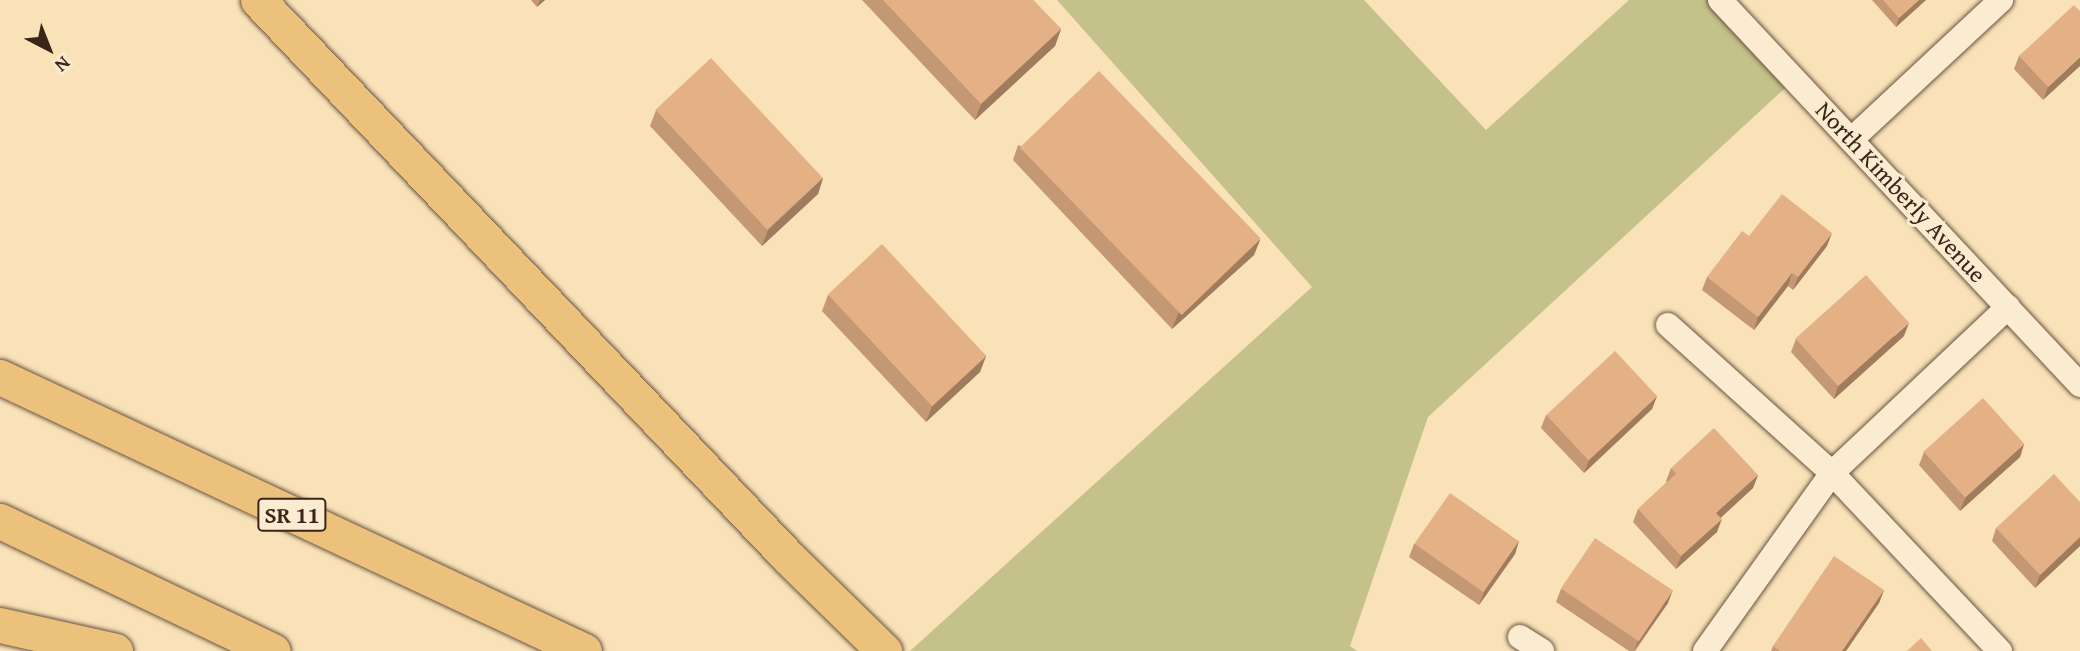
<!DOCTYPE html>
<style>
body{margin:0}
#map{position:relative;width:2080px;height:651px;overflow:hidden;background:#f9e2b8;font-family:"Gentium Book Plus",serif}
div>[style]{position:absolute}
.green>*{inset:0;background:#c5c18a}
.roads{filter:drop-shadow(0 0 2px #6a5440) drop-shadow(0 0 2px #6a5440)}
.minor>*{height:24px;margin:-12px;padding:0 12px;transform-origin:12px;border-radius:12px;background:#fbecd1}
.highway>*{height:35px;margin:-17.5px;padding:0 17.5px;transform-origin:17.5px;border-radius:17.5px;background:#ecc17c}
.wall>*{inset:0;background:#c49873}
.shaded-wall>*{inset:0;background:#a07c5e}
.building>*{inset:0;background:#e4b186;transform-origin:0 0}
span{translate:-50% -50%;white-space:nowrap;text-align:center;line-height:1.15;-webkit-text-stroke:6px #fbecd1;paint-order:stroke}
.shield-label span{padding:2px 5px;background:#fbecd1;border:2px solid;border-radius:5px;-webkit-text-stroke-width:0}
.shield-label{font-size:23px;color:#3b2518;font-weight:700}
.street-label{font-size:24px;color:#3b2518}
.north{position:absolute;left:14px;top:14px;width:70px;height:70px;-webkit-text-stroke:5px #fbecd1;paint-order:stroke;rotate:138deg;font-size:19px;font-weight:700;line-height:28px;text-align:center;color:#3b2518}
.north::after{content:'';display:block;margin:auto;width:24px;height:32px;background:#3b2518;clip-path:polygon(50% 0,100% 100%,50% 72%,0 100%)}
</style>
<div id="map">
<div class="green">
<i style="clip-path:polygon(1057px 0,1364px 0,1486px 130px,1629px 0,1720px 0,1795px 79px,1428px 417px,1350px 646px,1357px 651px,910px 651px,1312px 287px)"></i>
</div>
<div class="roads">
<div class="minor">
<i style="left:1720px;top:0;width:527px;rotate:46.92deg"></i>
<i style="left:1852px;top:139px;width:204px;rotate:-43deg"></i>
<i style="left:1668px;top:325px;width:221px;rotate:42.1deg"></i>
<i style="left:1832px;top:473px;width:245px;rotate:46.7deg"></i>
<i style="left:1520px;top:637px;width:26px;rotate:32deg"></i>
<i style="left:1705px;top:651px;width:219px;rotate:-54.5deg"></i>
<i style="left:1832px;top:473px;width:242px;rotate:-43.3deg"></i>
</div>
<div class="highway">
<i style="left:258px;top:0;width:772px;rotate:46.42deg"></i>
<i style="left:790px;top:559px;width:132px;rotate:44.4deg"></i>
<i style="left:0;top:377px;width:645px;rotate:25.13deg"></i>
<i style="left:0;top:521px;width:302px;rotate:25.5deg"></i>
<i style="left:0;top:625px;width:118px;rotate:12.7deg"></i>
</div>
</div>
<div class="wall">
<i style="clip-path:polygon(531px 0,545px 0,537px 7px)"></i>
<i style="clip-path:polygon(862px 0,1033px 0,1061px 29px,1055px 46px,975px 120px)"></i>
<i style="clip-path:polygon(1872px 0,1926px 0,1896px 27px)"></i>
<i style="clip-path:polygon(2080px 11px,2043px 100px,2014px 69px,2019px 56px)"></i>
<i style="clip-path:polygon(656px 110px,823px 178px,818px 194px,762px 246px,650px 126px)"></i>
<i style="clip-path:polygon(1018px 145px,1260px 240px,1254px 255px,1172px 329px,1013px 160px)"></i>
<i style="clip-path:polygon(1749px 236px,1827px 246px,1793px 290px,1788px 286px,1754px 330px,1702px 290px,1707px 277px)"></i>
<i style="clip-path:polygon(828px 295px,986px 356px,980px 372px,926px 422px,822px 311px)"></i>
<i style="clip-path:polygon(1904px 336px,1834px 399px,1791px 352px,1796px 339px)"></i>
<i style="clip-path:polygon(1657px 396px,1652px 409px,1584px 473px,1541px 428px,1546px 415px)"></i>
<i style="clip-path:polygon(2024px 444px,2020px 457px,1960px 511px,1919px 465px,1924px 452px)"></i>
<i style="clip-path:polygon(1671px 468px,1758px 475px,1753px 488px,1721px 517px,1717px 532px,1676px 569px,1633px 522px,1638px 509px,1667px 482px,1666px 481px)"></i>
<i style="clip-path:polygon(2080px 502px,2080px 546px,2035px 588px,1992px 541px,1996px 528px)"></i>
<i style="clip-path:polygon(1519px 541px,1515px 554px,1479px 605px,1409px 557px,1414px 544px)"></i>
<i style="clip-path:polygon(1561px 589px,1668px 603px,1635px 651px,1629px 651px,1556px 602px)"></i>
<i style="clip-path:polygon(1884px 590px,1879px 603px,1846px 651px,1771px 651px,1773px 646px)"></i>
</div>
<div class="shaded-wall">
<i style="clip-path:polygon(540px 0,545px 0,537px 7px)"></i>
<i style="clip-path:polygon(1919px 0,1926px 0,1896px 27px,1899px 18px)"></i>
<i style="clip-path:polygon(1061px 29px,1055px 46px,975px 120px,981px 104px)"></i>
<i style="clip-path:polygon(2080px 57px,2080px 66px,2043px 100px,2048px 87px)"></i>
<i style="clip-path:polygon(823px 178px,818px 194px,762px 246px,768px 230px)"></i>
<i style="clip-path:polygon(1832px 233px,1827px 246px,1793px 290px,1798px 277px)"></i>
<i style="clip-path:polygon(1260px 240px,1254px 255px,1172px 329px,1178px 314px)"></i>
<i style="clip-path:polygon(1792px 273px,1788px 286px,1754px 330px,1758px 317px)"></i>
<i style="clip-path:polygon(1909px 323px,1904px 336px,1834px 399px,1838px 386px)"></i>
<i style="clip-path:polygon(986px 356px,980px 372px,926px 422px,932px 406px)"></i>
<i style="clip-path:polygon(1657px 396px,1652px 409px,1584px 473px,1589px 460px)"></i>
<i style="clip-path:polygon(2024px 444px,2020px 457px,1960px 511px,1965px 498px)"></i>
<i style="clip-path:polygon(1758px 475px,1753px 488px,1712px 526px,1716px 513px)"></i>
<i style="clip-path:polygon(1722px 519px,1717px 532px,1676px 569px,1681px 556px)"></i>
<i style="clip-path:polygon(2080px 537px,2080px 546px,2035px 588px,2040px 575px)"></i>
<i style="clip-path:polygon(1519px 541px,1515px 554px,1479px 605px,1484px 592px)"></i>
<i style="clip-path:polygon(1673px 590px,1668px 603px,1634px 651px,1638px 641px)"></i>
<i style="clip-path:polygon(1884px 590px,1879px 603px,1846px 651px,1842px 651px)"></i>
</div>
<div class="building">
<i style="clip-path:polygon(883px 0,1033px 0,1061px 29px,981px 104px)"></i>
<i style="clip-path:polygon(1883px 0,1919px 0,1899px 18px)"></i>
<i style="clip-path:polygon(2074px 5px,2080px 11px,2080px 57px,2048px 87px,2019px 56px)"></i>
<i style="left:711px;top:58px;width:164px;height:76px;rotate:47deg"></i>
<i style="left:1099px;top:71px;width:233px;height:110px;rotate:46deg"></i>
<i style="clip-path:polygon(1782px 194px,1832px 233px,1798px 277px,1792px 273px,1758px 317px,1707px 277px,1742px 231px,1749px 236px)"></i>
<i style="left:882px;top:244px;width:153px;height:74px;rotate:47deg"></i>
<i style="left:1866px;top:275px;width:64px;height:95px;rotate:48deg"></i>
<i style="left:1615px;top:351px;width:62px;height:94px;rotate:47deg"></i>
<i style="left:1983px;top:398px;width:62px;height:80px;rotate:48deg"></i>
<i style="clip-path:polygon(1714px 428px,1758px 475px,1716px 513px,1722px 519px,1681px 556px,1638px 509px,1676px 474px,1671px 468px)"></i>
<i style="clip-path:polygon(2054px 474px,2080px 502px,2080px 537px,2040px 575px,1996px 528px)"></i>
<i style="left:1450px;top:493px;width:84px;height:62px;rotate:35deg"></i>
<i style="left:1595px;top:538px;width:94px;height:61px;rotate:34deg"></i>
<i style="clip-path:polygon(1834px 556px,1884px 590px,1842px 651px,1780px 651px,1773px 646px)"></i>
<i style="clip-path:polygon(1921px 638px,1932px 651px,1907px 651px)"></i>
</div>
<div class="shield-label">
<span style="left:292px;top:515px">SR 11</span>
</div>
<div class="street-label">
<span style="left:1901px;top:192px;rotate:47deg">North Kimberly Avenue</span>
</div>
<div class="north">N</div>
</div>
